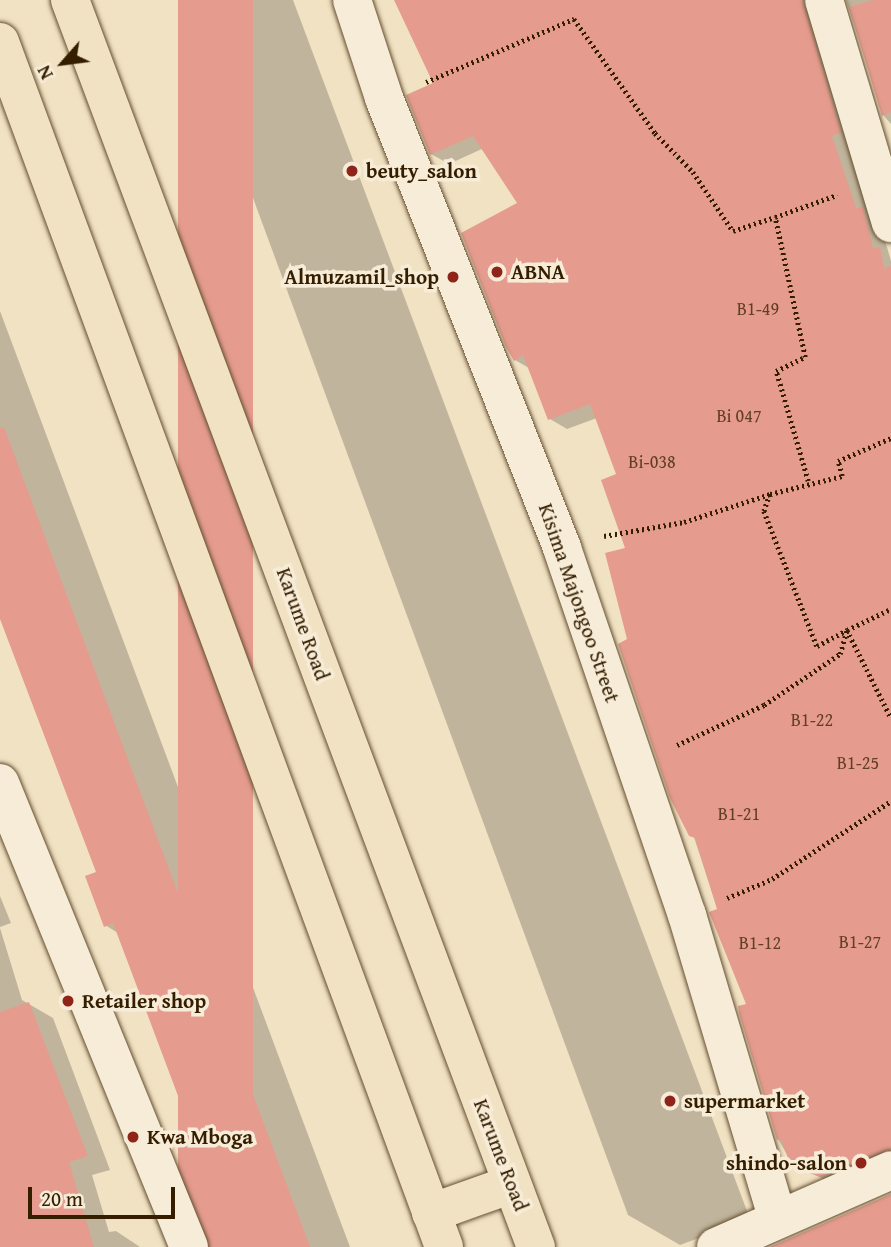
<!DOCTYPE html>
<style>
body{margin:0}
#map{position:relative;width:891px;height:1247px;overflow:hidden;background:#f1e2c3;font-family:"Gentium Book Plus",serif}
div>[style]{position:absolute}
.shadow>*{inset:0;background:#0003}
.building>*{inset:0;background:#e59c8f;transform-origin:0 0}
.path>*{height:4.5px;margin-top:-2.25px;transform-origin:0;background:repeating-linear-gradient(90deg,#351e00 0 2px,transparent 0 5.5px)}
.roads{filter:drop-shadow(0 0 2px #644f31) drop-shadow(0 0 2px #644f31)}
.street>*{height:38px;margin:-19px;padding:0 19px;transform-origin:19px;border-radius:19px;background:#f6ecd8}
.primary>*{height:38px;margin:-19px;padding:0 19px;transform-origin:19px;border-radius:19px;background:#f1e2c3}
.dots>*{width:19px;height:19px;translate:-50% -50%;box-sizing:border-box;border:4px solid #f6ecd8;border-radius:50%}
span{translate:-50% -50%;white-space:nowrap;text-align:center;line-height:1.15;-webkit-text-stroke:7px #f6ecd8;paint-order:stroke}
.number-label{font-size:18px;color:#613e24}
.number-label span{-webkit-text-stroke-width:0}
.poi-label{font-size:21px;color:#351e00;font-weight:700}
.left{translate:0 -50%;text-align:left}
.right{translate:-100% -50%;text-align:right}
.street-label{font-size:21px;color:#351e00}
.north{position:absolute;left:28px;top:28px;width:70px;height:70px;-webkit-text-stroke:5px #f6ecd8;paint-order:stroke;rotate:242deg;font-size:19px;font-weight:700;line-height:28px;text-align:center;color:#351e00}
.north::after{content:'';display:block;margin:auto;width:24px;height:32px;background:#351e00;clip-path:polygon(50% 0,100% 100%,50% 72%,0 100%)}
.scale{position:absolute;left:28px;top:1187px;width:147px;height:32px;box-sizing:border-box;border:4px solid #351e00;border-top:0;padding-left:9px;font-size:21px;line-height:24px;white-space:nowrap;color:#351e00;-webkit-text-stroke:5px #f6ecd8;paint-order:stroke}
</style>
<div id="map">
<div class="shadow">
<i style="clip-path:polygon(180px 0,293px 0,750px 1219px,680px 1245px,628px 1215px)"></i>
<i style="clip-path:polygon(405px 0,825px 0,820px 17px,891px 261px,891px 1164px,839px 1186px,793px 1165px,778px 1139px,749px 1005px,629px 639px,627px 549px,618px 475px,597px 418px,567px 429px,550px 419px,529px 368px,515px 360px,520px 204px,484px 148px,449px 164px,431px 154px,435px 84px)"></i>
<i style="clip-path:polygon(846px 0,891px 0,891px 124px,884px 116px)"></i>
<i style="clip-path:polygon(0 311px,350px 1247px,238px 1247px,235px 1239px,220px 1230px,209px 1174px,118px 933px,105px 925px,98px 873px,0 617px)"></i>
<i style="clip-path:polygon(0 896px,11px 923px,0 927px)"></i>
<i style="clip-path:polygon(0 928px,22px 1000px,53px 1018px,110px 1170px,92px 1175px,109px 1232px,116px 1231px,140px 1247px,0 1247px)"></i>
</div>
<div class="building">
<i style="left:178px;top:0;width:75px;height:1297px"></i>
<i style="clip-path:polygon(394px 0,803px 0,841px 132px,832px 136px,856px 208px,863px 207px,873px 248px,880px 247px,884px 268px,891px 266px,891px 1149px,820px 1177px,791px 1166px,781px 1139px,777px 1140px,739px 1013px,738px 1006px,746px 1004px,709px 912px,717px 909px,695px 838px,689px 836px,670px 798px,618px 644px,627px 639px,605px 553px,625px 548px,601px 480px,616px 474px,590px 404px,548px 420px,523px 355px,514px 361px,506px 347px,461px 233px,517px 203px,473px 136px,430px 155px,406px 95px,433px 83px)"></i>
<i style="clip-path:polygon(873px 0,891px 0,891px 112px,882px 116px,849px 7px)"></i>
<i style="clip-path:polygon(4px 427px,310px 1247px,236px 1247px,229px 1228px,219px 1231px,199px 1176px,207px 1173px,113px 923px,104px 927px,85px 876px,96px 872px,0 619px,0 428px)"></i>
<i style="clip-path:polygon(29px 1002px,88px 1156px,69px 1162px,94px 1247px,0 1247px,0 1012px)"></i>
<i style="clip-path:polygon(891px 1194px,891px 1247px,770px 1247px)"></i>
</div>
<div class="path">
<i style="left:426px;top:82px;width:161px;rotate:-23.1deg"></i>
<i style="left:574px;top:19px;width:140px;rotate:54.6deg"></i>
<i style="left:655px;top:133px;width:54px;rotate:45.7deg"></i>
<i style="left:693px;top:172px;width:71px;rotate:55.9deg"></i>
<i style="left:733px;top:231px;width:44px;rotate:-18.4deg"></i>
<i style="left:808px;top:481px;width:115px;rotate:-106.2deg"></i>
<i style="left:776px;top:371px;width:32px;rotate:-26deg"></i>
<i style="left:805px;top:357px;width:143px;rotate:-102.1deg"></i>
<i style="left:775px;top:217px;width:66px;rotate:-19.5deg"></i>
<i style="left:770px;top:494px;width:74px;rotate:-14deg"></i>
<i style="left:842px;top:476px;width:16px;rotate:-105deg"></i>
<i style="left:838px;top:461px;width:58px;rotate:-23.5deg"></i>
<i style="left:604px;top:536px;width:81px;rotate:-9.9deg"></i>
<i style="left:684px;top:522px;width:90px;rotate:-18deg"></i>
<i style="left:770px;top:494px;width:18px;rotate:109deg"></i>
<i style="left:764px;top:511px;width:145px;rotate:68.6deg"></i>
<i style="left:817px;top:646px;width:34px;rotate:-28deg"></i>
<i style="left:847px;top:630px;width:98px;rotate:63.4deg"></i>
<i style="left:677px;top:745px;width:96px;rotate:-24.7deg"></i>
<i style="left:764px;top:705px;width:92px;rotate:-33.9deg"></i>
<i style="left:840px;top:654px;width:25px;rotate:-74deg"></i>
<i style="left:847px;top:630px;width:49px;rotate:-25.5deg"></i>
<i style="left:727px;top:898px;width:49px;rotate:-22.9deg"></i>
<i style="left:772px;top:879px;width:142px;rotate:-33.2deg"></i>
</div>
<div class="roads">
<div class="street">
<i style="left:352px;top:0;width:103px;rotate:71.9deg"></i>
<i style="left:384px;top:98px;width:484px;rotate:68.4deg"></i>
<i style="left:562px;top:548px;width:388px;rotate:71.2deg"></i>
<i style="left:687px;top:915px;width:315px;rotate:73.4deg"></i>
<i style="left:824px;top:0;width:233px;rotate:73.3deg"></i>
<i style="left:0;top:783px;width:501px;rotate:67.84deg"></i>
<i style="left:716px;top:1247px;width:191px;rotate:-23.7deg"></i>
</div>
<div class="primary">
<i style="left:70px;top:0;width:1331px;rotate:69.51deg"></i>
<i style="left:0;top:42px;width:1284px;rotate:69.77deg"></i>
<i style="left:431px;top:1213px;width:86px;rotate:-19.7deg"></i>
</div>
</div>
<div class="dots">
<i style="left:352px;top:171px;background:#8f2418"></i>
<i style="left:497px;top:272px;background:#8f2418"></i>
<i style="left:453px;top:277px;background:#8f2418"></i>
<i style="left:68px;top:1001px;background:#8f2418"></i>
<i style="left:670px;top:1101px;background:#8f2418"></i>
<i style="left:133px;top:1137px;background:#8f2418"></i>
<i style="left:861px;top:1163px;background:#8f2418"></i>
</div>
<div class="number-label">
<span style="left:758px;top:309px">B1-49</span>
<span style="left:739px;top:416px">Bi 047</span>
<span style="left:652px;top:462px">Bi-038</span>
<span style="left:812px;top:720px">B1-22</span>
<span style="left:858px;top:763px">B1-25</span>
<span style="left:739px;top:814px">B1-21</span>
<span style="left:860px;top:942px">B1-27</span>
<span style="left:760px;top:943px">B1-12</span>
</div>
<div class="poi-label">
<span class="left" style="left:366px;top:171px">beuty_salon</span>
<span class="left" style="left:511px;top:272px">ABNA</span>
<span class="right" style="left:439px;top:277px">Almuzamil_shop</span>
<span class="left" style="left:82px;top:1001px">Retailer shop</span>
<span class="left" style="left:684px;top:1101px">supermarket</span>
<span class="left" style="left:147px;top:1137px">Kwa Mboga</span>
<span class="right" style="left:847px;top:1163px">shindo-salon</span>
</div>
<div class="street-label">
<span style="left:579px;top:603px;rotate:71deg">Kisima Majongoo Street</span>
<span style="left:303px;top:624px;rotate:70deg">Karume Road</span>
<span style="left:501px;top:1155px;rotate:69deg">Karume Road</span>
</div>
<div class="north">N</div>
<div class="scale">20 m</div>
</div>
